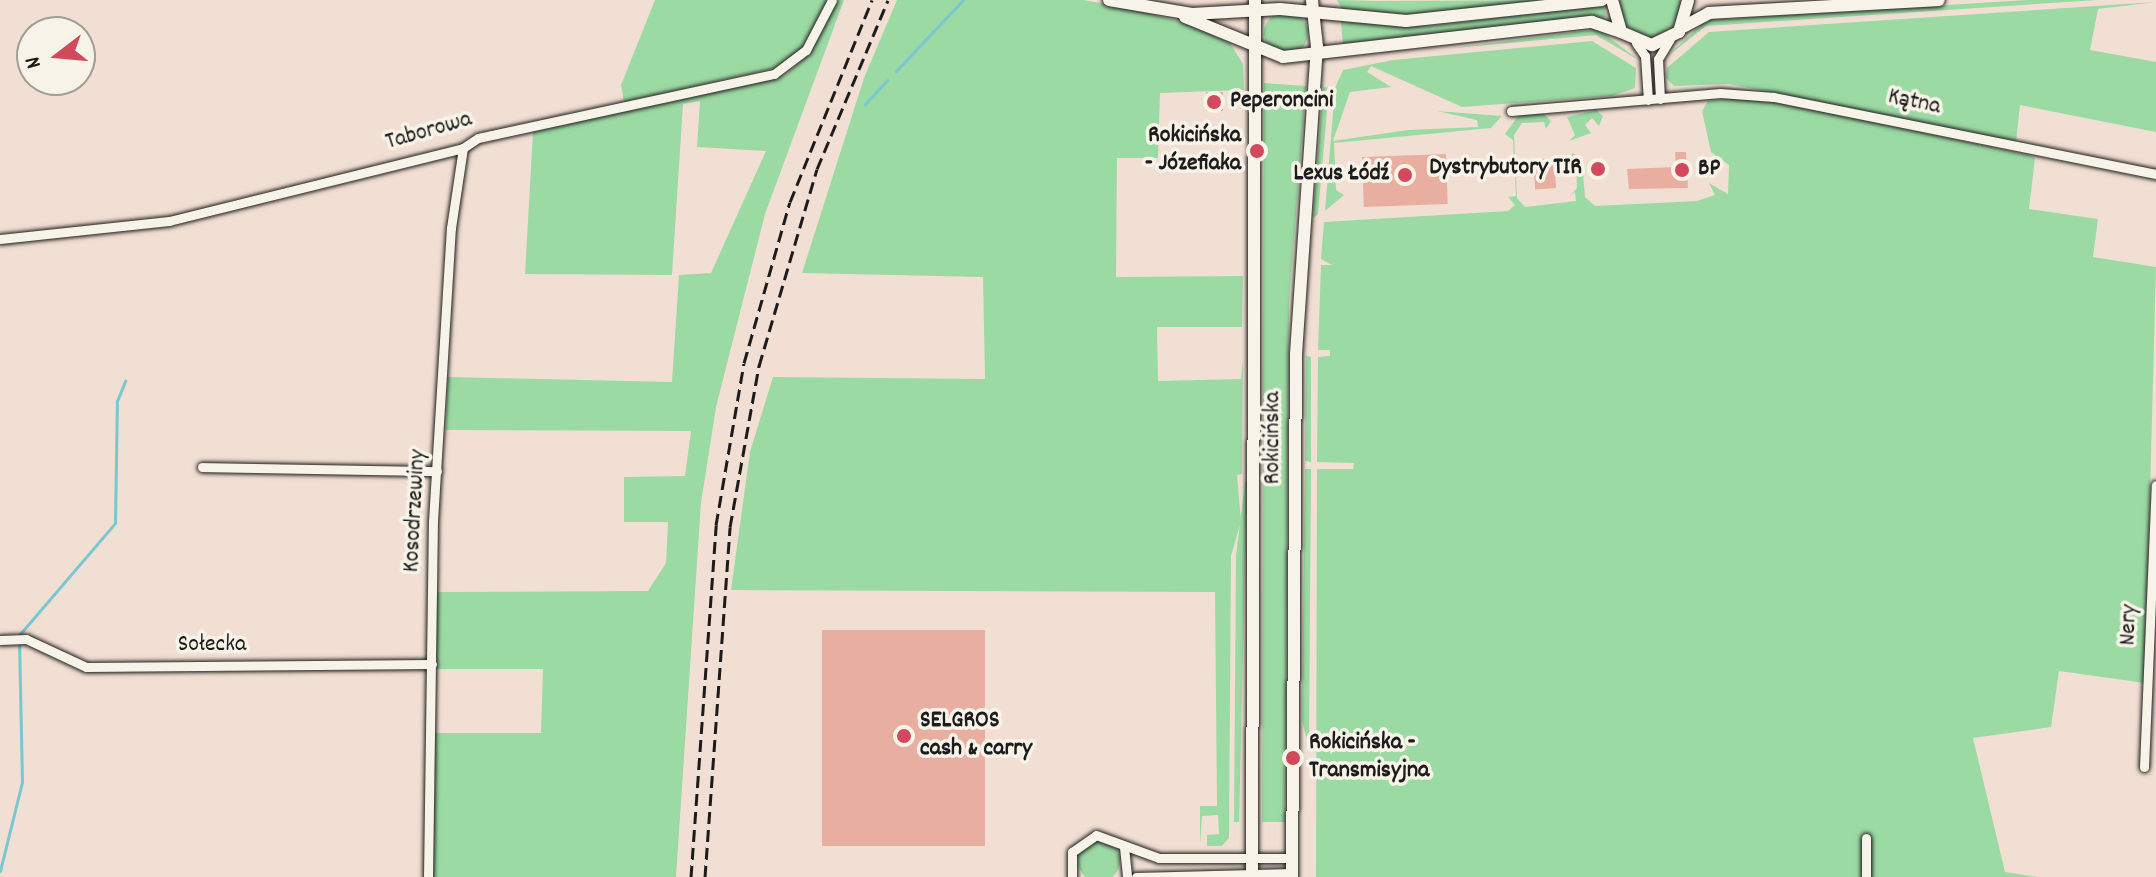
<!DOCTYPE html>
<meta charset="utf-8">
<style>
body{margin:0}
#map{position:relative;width:2156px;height:877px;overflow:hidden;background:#f2dfd3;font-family:Dekko,sans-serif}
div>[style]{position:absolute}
.green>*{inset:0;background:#9cdaa3}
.round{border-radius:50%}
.stream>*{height:3px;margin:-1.5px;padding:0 1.5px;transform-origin:1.5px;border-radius:1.5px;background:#77c8d0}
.building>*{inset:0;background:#e8afa1;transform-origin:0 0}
.roads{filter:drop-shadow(0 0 2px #1c1c1c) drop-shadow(0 0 2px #1c1c1c)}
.street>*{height:9px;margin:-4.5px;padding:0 4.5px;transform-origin:4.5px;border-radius:4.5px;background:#f7f3e8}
.secondary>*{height:12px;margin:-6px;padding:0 6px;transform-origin:6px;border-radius:6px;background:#f7f3e8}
.rail>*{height:3px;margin-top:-1.5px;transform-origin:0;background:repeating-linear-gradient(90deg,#1c1c1c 0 12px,transparent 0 18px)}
.dots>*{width:22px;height:22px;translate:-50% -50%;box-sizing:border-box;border:4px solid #f7f3e8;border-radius:50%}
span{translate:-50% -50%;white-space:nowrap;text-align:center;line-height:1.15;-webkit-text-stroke:7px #f7f3e8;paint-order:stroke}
.poi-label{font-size:24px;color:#1c1c1c;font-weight:700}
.left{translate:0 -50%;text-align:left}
.right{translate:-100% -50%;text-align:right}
.street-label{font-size:24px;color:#1c1c1c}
.north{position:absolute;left:16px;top:16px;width:80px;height:80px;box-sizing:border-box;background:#f7f3e8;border:2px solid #9f9d96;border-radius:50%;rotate:254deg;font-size:22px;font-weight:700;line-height:32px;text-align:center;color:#1c1c1c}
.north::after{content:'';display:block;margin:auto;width:28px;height:36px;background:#d1495b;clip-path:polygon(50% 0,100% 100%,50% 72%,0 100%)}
</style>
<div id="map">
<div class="green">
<i style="clip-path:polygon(655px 0,829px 0,802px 49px,775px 68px,624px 102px,621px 85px)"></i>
<i style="clip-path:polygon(837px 0,844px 0,765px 214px,716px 407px,701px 503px,676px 877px,431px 877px,433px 733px,541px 733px,543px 669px,435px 669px,435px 592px,648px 591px,666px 563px,668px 522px,624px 522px,624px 477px,685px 476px,691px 431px,446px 430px,448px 377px,672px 382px,679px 275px,711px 273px,766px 151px,697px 147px,700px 101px,683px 104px,672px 275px,525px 274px,533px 132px,785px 75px,809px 54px)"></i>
<i style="clip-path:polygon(897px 0,1083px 0,1118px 6px,1183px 22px,1230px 43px,1243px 64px,1244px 90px,1160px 93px,1158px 158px,1117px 158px,1116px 277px,1243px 276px,1242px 327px,1157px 327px,1158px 381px,1241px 379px,1243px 360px,1242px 474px,1237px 475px,1241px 521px,1231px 556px,1229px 838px,1222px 846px,1207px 846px,1207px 835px,1219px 834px,1218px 815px,1202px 816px,1200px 845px,1200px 806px,1217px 806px,1215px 592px,731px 590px,750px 452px,773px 377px,985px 379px,983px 277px,802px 273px,864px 78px)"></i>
<i style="clip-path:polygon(1337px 0,1377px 1px,1568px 0,1412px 15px,1342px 9px)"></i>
<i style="clip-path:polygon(1619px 0,1680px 0,1681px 8px,1672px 29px,1649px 39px,1623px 24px)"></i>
<i style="clip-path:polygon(2027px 0,2097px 0,1706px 26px,1664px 59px,1706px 20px)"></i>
<i style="clip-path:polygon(2156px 2px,2098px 9px,2090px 50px,2156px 62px,2156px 132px,2020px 105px,2016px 142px,1729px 84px,1674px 86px,1666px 78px,1667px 68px,1709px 32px)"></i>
<i style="clip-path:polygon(1604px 5px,1606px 17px,1343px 46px,1341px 21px,1428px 26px)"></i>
<i class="round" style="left:1264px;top:11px;width:44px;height:44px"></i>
<i style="clip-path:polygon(1598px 29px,1640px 61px,1596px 35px,1454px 48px)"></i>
<i style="clip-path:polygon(1592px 41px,1636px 68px,1635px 88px,1612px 96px,1462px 107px,1371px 66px,1367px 72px,1391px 87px,1350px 92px,1333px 141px,1408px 130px,1478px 127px,1477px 120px,1437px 111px,1502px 116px,1491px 128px,1334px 143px,1336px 190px,1344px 195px,1325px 211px,1335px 88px,1343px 70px,1393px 60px)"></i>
<i style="clip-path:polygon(1264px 83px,1306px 86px,1289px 303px,1285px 822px,1262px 822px)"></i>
<i style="clip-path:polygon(1323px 87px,1329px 88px,1318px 214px,1313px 218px)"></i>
<i style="clip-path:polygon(1735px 98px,1772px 100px,2028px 155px,2035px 158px,2029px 209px,2098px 219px,2093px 257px,2156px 267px,2145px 683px,2059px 671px,2051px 727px,1973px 738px,2005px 872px,2038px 877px,1316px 877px,1317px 469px,1353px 469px,1354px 463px,1317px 462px,1318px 357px,1330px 356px,1330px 350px,1318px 350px,1321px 265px,1332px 265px,1321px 259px,1324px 222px,1508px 211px,1515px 205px,1508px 197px,1516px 196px,1513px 140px,1505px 134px,1519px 115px,1544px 114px,1551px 121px,1546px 129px,1544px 122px,1522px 123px,1514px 135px,1517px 198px,1525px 207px,1576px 201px,1575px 192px,1570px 196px,1577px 188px,1576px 163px,1568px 162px,1573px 153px,1582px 160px,1585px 197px,1595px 206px,1697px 201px,1715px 195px,1709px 183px,1728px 194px,1729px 165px,1711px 152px,1702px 111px,1708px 101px)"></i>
<i style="clip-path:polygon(1596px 110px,1603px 116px,1599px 126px,1592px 118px,1585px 125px,1591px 133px,1569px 141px,1575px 135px,1567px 117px)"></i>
<i style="clip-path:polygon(1306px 356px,1311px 357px,1311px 462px,1305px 461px)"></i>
<i style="clip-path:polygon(1305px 469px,1311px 469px,1309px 747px,1302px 721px)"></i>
<i style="clip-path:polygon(1245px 482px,1247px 482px,1239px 822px,1234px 822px,1236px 556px)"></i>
<i class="round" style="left:1078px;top:840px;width:42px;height:42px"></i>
</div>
<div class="stream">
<i style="left:896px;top:71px;width:98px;rotate:-46.7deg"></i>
<i style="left:865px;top:104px;width:33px;rotate:-47deg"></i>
<i style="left:20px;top:634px;width:146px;rotate:-49.4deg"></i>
<i style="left:115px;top:523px;width:122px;rotate:-89.1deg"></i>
<i style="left:117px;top:401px;width:22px;rotate:-68deg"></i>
<i style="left:0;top:871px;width:92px;rotate:-76.1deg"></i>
<i style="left:22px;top:782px;width:139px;rotate:-91.2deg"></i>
</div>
<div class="building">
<i style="left:1206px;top:92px;width:17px;height:19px"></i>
<i style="clip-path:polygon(1675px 152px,1686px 152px,1688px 188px,1629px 189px,1627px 169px,1676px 167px)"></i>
<i style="left:1446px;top:154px;width:50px;height:84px;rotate:88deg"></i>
<i style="left:1554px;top:158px;width:30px;height:21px;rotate:86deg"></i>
<i style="left:822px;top:630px;width:163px;height:216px"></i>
</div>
<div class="roads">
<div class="street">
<i style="left:1636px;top:43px;width:16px;rotate:55deg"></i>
<i style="left:1645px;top:56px;width:44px;rotate:86.1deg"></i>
<i style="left:1660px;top:99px;width:40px;rotate:-92.9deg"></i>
<i style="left:1658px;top:59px;width:23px;rotate:-59deg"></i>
<i style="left:1511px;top:111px;width:210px;rotate:-4.9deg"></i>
<i style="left:1720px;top:93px;width:54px;rotate:4.2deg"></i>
<i style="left:1774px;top:97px;width:390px;rotate:11.4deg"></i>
<i style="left:0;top:239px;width:170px;rotate:-6.1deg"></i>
<i style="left:169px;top:221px;width:303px;rotate:-13.9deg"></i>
<i style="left:463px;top:148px;width:18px;rotate:-34deg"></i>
<i style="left:478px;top:138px;width:303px;rotate:-12.2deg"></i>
<i style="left:774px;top:74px;width:40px;rotate:-37deg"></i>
<i style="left:806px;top:50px;width:56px;rotate:-62.5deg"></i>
<i style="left:202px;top:467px;width:235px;rotate:1deg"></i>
<i style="left:0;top:640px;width:26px;rotate:-2deg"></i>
<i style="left:26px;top:639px;width:66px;rotate:25deg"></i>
<i style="left:86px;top:667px;width:346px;rotate:-0.5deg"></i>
<i style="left:2144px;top:767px;width:282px;rotate:-87.6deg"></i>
<i style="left:1124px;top:847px;width:30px;rotate:84deg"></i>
<i style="left:428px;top:877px;width:356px;rotate:-89.2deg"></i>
<i style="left:433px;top:521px;width:294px;rotate:-86.5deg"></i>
<i style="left:451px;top:228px;width:81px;rotate:-81.5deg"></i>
<i style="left:1072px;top:877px;width:25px;rotate:-90deg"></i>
<i style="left:1072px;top:852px;width:29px;rotate:-35deg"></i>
<i style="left:1096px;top:835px;width:67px;rotate:20.1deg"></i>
<i style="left:1159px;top:858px;width:134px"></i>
<i style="left:1136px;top:877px;width:156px;rotate:-1.5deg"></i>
<i style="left:1866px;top:877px;width:39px;rotate:-90deg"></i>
</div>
<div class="secondary">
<i style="left:1109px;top:0;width:84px;rotate:9.6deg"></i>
<i style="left:1192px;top:14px;width:88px;rotate:-3.3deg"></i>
<i style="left:1280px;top:9px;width:127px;rotate:5.4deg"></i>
<i style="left:1406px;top:21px;width:197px;rotate:-6.1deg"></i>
<i style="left:1612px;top:0;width:33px;rotate:74deg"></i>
<i style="left:1621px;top:32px;width:34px;rotate:23deg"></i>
<i style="left:1652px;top:45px;width:30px;rotate:-26deg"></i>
<i style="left:1679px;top:32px;width:33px;rotate:-74deg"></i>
<i style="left:1185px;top:17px;width:106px;rotate:22.2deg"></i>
<i style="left:1283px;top:57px;width:311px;rotate:-6.5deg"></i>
<i style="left:1592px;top:22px;width:31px;rotate:19deg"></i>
<i style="left:1683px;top:27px;width:30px;rotate:-28deg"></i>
<i style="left:1709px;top:13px;width:230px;rotate:-3.2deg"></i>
<i style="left:1252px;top:877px;width:877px;rotate:-89.8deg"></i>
<i style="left:1292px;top:877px;width:523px;rotate:-89.56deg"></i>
<i style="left:1296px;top:354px;width:308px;rotate:-86.1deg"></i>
<i style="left:1317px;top:47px;width:47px;rotate:-96.1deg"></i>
</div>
</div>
<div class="rail">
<i style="left:691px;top:877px;width:353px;rotate:-85.9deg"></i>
<i style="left:716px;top:525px;width:164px;rotate:-80.2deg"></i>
<i style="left:744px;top:363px;width:167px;rotate:-74.1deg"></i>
<i style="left:790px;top:202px;width:218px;rotate:-67.9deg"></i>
<i style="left:705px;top:877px;width:351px;rotate:-85.9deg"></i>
<i style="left:730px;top:527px;width:164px;rotate:-79.8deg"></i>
<i style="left:759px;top:366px;width:205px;rotate:-73.6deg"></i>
<i style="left:817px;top:169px;width:183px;rotate:-67.2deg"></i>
</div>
<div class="dots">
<i style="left:1214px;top:102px;background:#d1495b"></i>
<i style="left:1257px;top:151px;background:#d1495b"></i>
<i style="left:1598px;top:169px;background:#d1495b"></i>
<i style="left:1682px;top:170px;background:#d1495b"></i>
<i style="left:1405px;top:175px;background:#d1495b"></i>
<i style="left:904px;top:736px;background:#d1495b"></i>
<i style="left:1293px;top:758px;background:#d1495b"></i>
</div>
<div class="poi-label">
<span class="left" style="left:1230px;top:102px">Peperoncini</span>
<span class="right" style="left:1241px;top:151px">Rokicińska<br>- Józefiaka</span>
<span class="right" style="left:1582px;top:169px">Dystrybutory TIR</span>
<span class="left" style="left:1698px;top:170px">BP</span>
<span class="right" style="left:1389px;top:175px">Lexus Łódź</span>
<span class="left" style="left:920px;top:736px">SELGROS<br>cash &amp; carry</span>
<span class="left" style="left:1309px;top:758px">Rokicińska -<br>Transmisyjna</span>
</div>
<div class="street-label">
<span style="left:1914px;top:103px;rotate:12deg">Kątna</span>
<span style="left:429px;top:132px;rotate:-16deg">Taborowa</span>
<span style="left:1274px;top:438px;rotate:-90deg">Rokicińska</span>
<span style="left:416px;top:511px;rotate:-87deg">Kosodrzewiny</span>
<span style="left:2130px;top:625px;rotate:-88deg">Nery</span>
<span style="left:212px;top:646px">Sołecka</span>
</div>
<div class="north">N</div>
</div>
